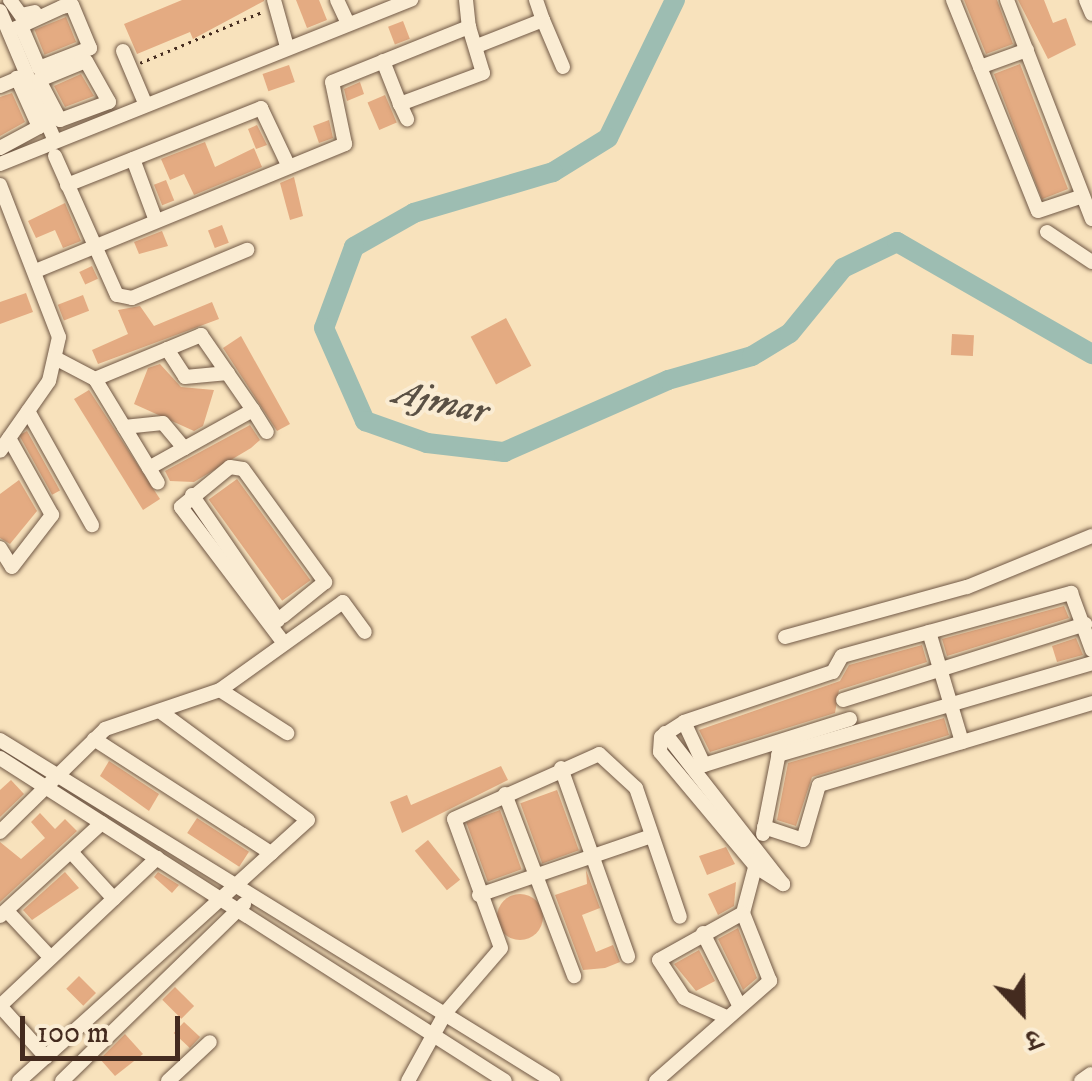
<!DOCTYPE html>
<meta charset="utf-8">
<style>
body{margin:0}
#map{position:relative;width:1092px;height:1081px;overflow:hidden;background:#f8e2bc;font-family:"IM FELL DW Pica","Noto Serif Devanagari",serif}
div>[style]{position:absolute}
.river>*{height:20px;margin:-10px;padding:0 10px;transform-origin:10px;border-radius:10px;background:#9dbdb2}
.building>*{inset:0;background:#e4ab82;transform-origin:0 0}
.round{border-radius:50%}
.path>*{height:2.5px;margin-top:-1.25px;transform-origin:0;background:repeating-linear-gradient(90deg,#442b1f 0 2.5px,transparent 0 7.5px)}
.roads{filter:drop-shadow(0 0 2px #715946) drop-shadow(0 0 2px #715946)}
.minor>*{height:14px;margin:-7px;padding:0 7px;transform-origin:7px;border-radius:7px;background:#faecd3}
span{translate:-50% -50%;white-space:nowrap;text-align:center;line-height:1.15;-webkit-text-stroke:8px #faecd3;paint-order:stroke}
.water-label{font-size:38px;color:#5a5044;font-style:italic}
.north{position:absolute;left:972px;top:961px;width:100px;height:100px;-webkit-text-stroke:8px #faecd3;paint-order:stroke;rotate:158deg;font-size:28px;font-weight:700;line-height:40px;text-align:center;color:#442b1f}
.north::after{content:'';display:block;margin:auto;width:35px;height:45px;background:#442b1f;clip-path:polygon(50% 0,100% 100%,50% 72%,0 100%)}
.scale{position:absolute;left:20px;top:1016px;width:160px;height:45px;box-sizing:border-box;border:5px solid #442b1f;border-top:0;padding-left:12px;font-size:30px;line-height:35px;white-space:nowrap;color:#442b1f;-webkit-text-stroke:8px #faecd3;paint-order:stroke}
</style>
<div id="map">
<div class="river">
<i style="left:675px;top:0;width:153px;rotate:115.9deg"></i>
<i style="left:608px;top:138px;width:65px;rotate:148.3deg"></i>
<i style="left:553px;top:172px;width:145px;rotate:163.6deg"></i>
<i style="left:414px;top:213px;width:69px;rotate:150.5deg"></i>
<i style="left:354px;top:247px;width:86px;rotate:110.3deg"></i>
<i style="left:324px;top:328px;width:102px;rotate:66.2deg"></i>
<i style="left:365px;top:421px;width:66px;rotate:19.5deg"></i>
<i style="left:427px;top:443px;width:78px;rotate:6.7deg"></i>
<i style="left:504px;top:452px;width:179px;rotate:-23.7deg"></i>
<i style="left:668px;top:380px;width:87px;rotate:-15.9deg"></i>
<i style="left:752px;top:356px;width:44px;rotate:-31.2deg"></i>
<i style="left:790px;top:333px;width:84px;rotate:-50.8deg"></i>
<i style="left:843px;top:268px;width:60px;rotate:-25.7deg"></i>
<i style="left:897px;top:242px;width:225px;rotate:29.9deg"></i>
</div>
<div class="building">
<i style="clip-path:polygon(182px 0,264px 0,264px 1px,193px 39px,190px 32px,137px 54px,124px 24px)"></i>
<i style="clip-path:polygon(296px 0,319px 0,327px 20px,307px 28px)"></i>
<i style="clip-path:polygon(964px 0,997px 0,1013px 44px,986px 54px)"></i>
<i style="clip-path:polygon(1018px 0,1044px 0,1053px 23px,1066px 18px,1076px 45px,1048px 59px)"></i>
<i style="left:66px;top:17px;width:27px;height:34px;rotate:68deg"></i>
<i style="left:403px;top:21px;width:19px;height:16px;rotate:69deg"></i>
<i style="left:1020px;top:64px;width:134px;height:28px;rotate:69deg"></i>
<i style="left:289px;top:65px;width:18px;height:28px;rotate:71deg"></i>
<i style="clip-path:polygon(81px 74px,94px 96px,65px 107px,54px 86px)"></i>
<i style="clip-path:polygon(360px 82px,364px 94px,347px 101px,344px 89px)"></i>
<i style="clip-path:polygon(12px 93px,25px 122px,0 136px,0 97px)"></i>
<i style="left:385px;top:95px;width:30px;height:19px;rotate:67deg"></i>
<i style="clip-path:polygon(329px 120px,333px 138px,319px 143px,313px 126px)"></i>
<i style="clip-path:polygon(257px 125px,267px 145px,256px 149px,248px 129px)"></i>
<i style="clip-path:polygon(205px 142px,215px 167px,254px 148px,262px 167px,194px 195px,184px 174px,170px 180px,161px 159px)"></i>
<i style="clip-path:polygon(294px 177px,303px 216px,290px 220px,280px 183px)"></i>
<i style="left:166px;top:180px;width:22px;height:13px;rotate:68deg"></i>
<i style="clip-path:polygon(65px 203px,81px 241px,63px 248px,55px 230px,36px 238px,28px 221px)"></i>
<i style="left:222px;top:225px;width:19px;height:15px;rotate:69deg"></i>
<i style="clip-path:polygon(162px 231px,168px 246px,139px 254px,134px 242px)"></i>
<i style="left:92px;top:266px;width:14px;height:14px;rotate:65deg"></i>
<i style="clip-path:polygon(26px 293px,33px 312px,0 324px,0 302px)"></i>
<i style="left:83px;top:295px;width:17px;height:27px;rotate:69deg"></i>
<i style="clip-path:polygon(212px 302px,219px 319px,98px 364px,92px 350px,128px 334px,118px 310px,140px 306px,154px 326px)"></i>
<i style="left:506px;top:318px;width:54px;height:40px;rotate:62deg"></i>
<i style="left:952px;top:334px;width:22px;height:21px;rotate:3deg"></i>
<i style="clip-path:polygon(241px 336px,290px 424px,277px 431px,223px 348px)"></i>
<i style="clip-path:polygon(160px 364px,181px 387px,214px 390px,203px 426px,194px 431px,134px 404px,148px 368px)"></i>
<i style="clip-path:polygon(89px 390px,160px 499px,143px 510px,74px 399px)"></i>
<i style="clip-path:polygon(250px 425px,260px 440px,251px 448px,194px 482px,170px 481px,165px 471px)"></i>
<i style="left:27px;top:431px;width:68px;height:9px;rotate:61deg"></i>
<i style="left:237px;top:479px;width:125px;height:35px;rotate:54deg"></i>
<i style="clip-path:polygon(19px 480px,37px 511px,10px 544px,0 538px,0 494px)"></i>
<i style="clip-path:polygon(1064px 606px,1069px 618px,947px 656px,942px 639px)"></i>
<i style="clip-path:polygon(1076px 638px,1083px 655px,1057px 662px,1052px 646px)"></i>
<i style="clip-path:polygon(922px 645px,927px 662px,839px 690px,835px 713px,710px 752px,699px 730px,840px 681px,849px 665px)"></i>
<i style="clip-path:polygon(944px 718px,949px 735px,812px 777px,796px 826px,777px 820px,788px 763px)"></i>
<i style="clip-path:polygon(109px 761px,159px 794px,149px 811px,100px 776px)"></i>
<i style="clip-path:polygon(501px 766px,508px 780px,402px 833px,390px 802px,407px 795px,411px 805px)"></i>
<i style="clip-path:polygon(11px 780px,24px 794px,0 817px,0 790px)"></i>
<i style="left:557px;top:790px;width:64px;height:39px;rotate:70deg"></i>
<i style="left:500px;top:810px;width:63px;height:36px;rotate:70deg"></i>
<i style="clip-path:polygon(40px 813px,55px 829px,65px 819px,77px 831px,0 902px,0 842px,21px 859px,45px 838px,31px 822px)"></i>
<i style="left:197px;top:818px;width:62px;height:18px;rotate:33deg"></i>
<i style="left:428px;top:840px;width:51px;height:17px;rotate:51deg"></i>
<i style="clip-path:polygon(726px 847px,735px 864px,707px 875px,699px 856px)"></i>
<i style="clip-path:polygon(586px 870px,600px 908px,582px 915px,588px 931px,596px 952px,613px 945px,620px 962px,605px 968px,583px 970px,555px 895px,587px 884px)"></i>
<i style="clip-path:polygon(65px 872px,79px 888px,32px 920px,23px 910px)"></i>
<i style="clip-path:polygon(158px 872px,179px 885px,172px 893px,154px 877px)"></i>
<i style="clip-path:polygon(736px 882px,734px 906px,718px 915px,708px 894px)"></i>
<i class="round" style="left:497px;top:894px;width:46px;height:46px"></i>
<i style="clip-path:polygon(738px 928px,757px 978px,743px 990px,718px 939px)"></i>
<i style="clip-path:polygon(699px 950px,715px 981px,696px 991px,674px 964px)"></i>
<i style="left:79px;top:976px;width:24px;height:18px;rotate:45deg"></i>
<i style="left:175px;top:987px;width:27px;height:18px;rotate:45deg"></i>
<i style="left:184px;top:1022px;width:22px;height:15px;rotate:43deg"></i>
<i style="clip-path:polygon(125px 1034px,143px 1054px,115px 1076px,100px 1059px)"></i>
</div>
<div class="path">
<i style="left:140px;top:63px;width:132px;rotate:-22.7deg"></i>
</div>
<div class="roads">
<div class="minor">
<i style="left:10px;top:0;width:19px;rotate:54deg"></i>
<i style="left:21px;top:15px;width:14px;rotate:-12deg"></i>
<i style="left:274px;top:0;width:49px;rotate:74.5deg"></i>
<i style="left:337px;top:0;width:26px;rotate:65deg"></i>
<i style="left:466px;top:0;width:27px;rotate:84deg"></i>
<i style="left:536px;top:0;width:21px;rotate:71deg"></i>
<i style="left:953px;top:0;width:227px;rotate:68.1deg"></i>
<i style="left:1038px;top:211px;width:47px;rotate:-18.4deg"></i>
<i style="left:1007px;top:0;width:235px;rotate:68.8deg"></i>
<i style="left:1086px;top:0;width:15px;rotate:67deg"></i>
<i style="left:0;top:11px;width:139px;rotate:67.1deg"></i>
<i style="left:9px;top:31px;width:13px;rotate:-23deg"></i>
<i style="left:21px;top:26px;width:45px;rotate:-24.9deg"></i>
<i style="left:62px;top:7px;width:10px;rotate:-11deg"></i>
<i style="left:72px;top:5px;width:47px;rotate:67.3deg"></i>
<i style="left:90px;top:48px;width:55px;rotate:158.6deg"></i>
<i style="left:39px;top:68px;width:46px;rotate:-113.2deg"></i>
<i style="left:477px;top:46px;width:71px;rotate:-21.5deg"></i>
<i style="left:543px;top:20px;width:51px;rotate:66.9deg"></i>
<i style="left:123px;top:51px;width:56px;rotate:67.1deg"></i>
<i style="left:383px;top:61px;width:46px;rotate:68.4deg"></i>
<i style="left:980px;top:67px;width:50px;rotate:-19.9deg"></i>
<i style="left:32px;top:83px;width:58px;rotate:-22.2deg"></i>
<i style="left:86px;top:61px;width:47px;rotate:60.7deg"></i>
<i style="left:109px;top:102px;width:52px;rotate:159.8deg"></i>
<i style="left:60px;top:120px;width:45px;rotate:-117.7deg"></i>
<i style="left:0;top:86px;width:25px;rotate:-23deg"></i>
<i style="left:0;top:148px;width:44px;rotate:-28.3deg"></i>
<i style="left:39px;top:127px;width:54px;rotate:-114.2deg"></i>
<i style="left:55px;top:156px;width:152px;rotate:66deg"></i>
<i style="left:117px;top:295px;width:15px;rotate:11deg"></i>
<i style="left:132px;top:298px;width:125px;rotate:-22.7deg"></i>
<i style="left:133px;top:159px;width:66px;rotate:69.6deg"></i>
<i style="left:0;top:164px;width:443px;rotate:-21.8deg"></i>
<i style="left:0;top:185px;width:163px;rotate:68.8deg"></i>
<i style="left:59px;top:337px;width:45px;rotate:102.8deg"></i>
<i style="left:49px;top:381px;width:85px;rotate:125deg"></i>
<i style="left:67px;top:185px;width:209px;rotate:-21.6deg"></i>
<i style="left:261px;top:108px;width:65px;rotate:64.6deg"></i>
<i style="left:1047px;top:232px;width:54px;rotate:33.7deg"></i>
<i style="left:38px;top:270px;width:332px;rotate:-22.3deg"></i>
<i style="left:345px;top:144px;width:63px;rotate:-101.8deg"></i>
<i style="left:332px;top:82px;width:148px;rotate:-21.9deg"></i>
<i style="left:469px;top:27px;width:48px;rotate:73.1deg"></i>
<i style="left:483px;top:73px;width:89px;rotate:159.5deg"></i>
<i style="left:400px;top:104px;width:17px;rotate:65deg"></i>
<i style="left:167px;top:349px;width:33px;rotate:57deg"></i>
<i style="left:185px;top:377px;width:43px;rotate:-5.3deg"></i>
<i style="left:57px;top:359px;width:43px;rotate:27.8deg"></i>
<i style="left:95px;top:379px;width:115px;rotate:-22.5deg"></i>
<i style="left:201px;top:335px;width:91px;rotate:55.3deg"></i>
<i style="left:253px;top:410px;width:119px;rotate:150.9deg"></i>
<i style="left:149px;top:468px;width:104px;rotate:-121.2deg"></i>
<i style="left:253px;top:410px;width:26px;rotate:58deg"></i>
<i style="left:28px;top:411px;width:131px;rotate:60.7deg"></i>
<i style="left:124px;top:427px;width:39px;rotate:-6deg"></i>
<i style="left:163px;top:423px;width:33px;rotate:50deg"></i>
<i style="left:149px;top:468px;width:17px;rotate:59deg"></i>
<i style="left:192px;top:495px;width:152px;rotate:55.5deg"></i>
<i style="left:0;top:548px;width:22px;rotate:58deg"></i>
<i style="left:12px;top:567px;width:66px;rotate:-52.4deg"></i>
<i style="left:52px;top:515px;width:88px;rotate:-119.2deg"></i>
<i style="left:929px;top:632px;width:115px;rotate:73.3deg"></i>
<i style="left:785px;top:637px;width:189px;rotate:-15.4deg"></i>
<i style="left:967px;top:587px;width:135px;rotate:-22.2deg"></i>
<i style="left:280px;top:638px;width:164px;rotate:-127.1deg"></i>
<i style="left:181px;top:507px;width:63px;rotate:-39.2deg"></i>
<i style="left:230px;top:467px;width:13px;rotate:9deg"></i>
<i style="left:243px;top:469px;width:140px;rotate:54deg"></i>
<i style="left:325px;top:582px;width:54px;rotate:141deg"></i>
<i style="left:220px;top:690px;width:80px;rotate:32.7deg"></i>
<i style="left:843px;top:700px;width:254px;rotate:-17.4deg"></i>
<i style="left:850px;top:719px;width:153px;rotate:162.5deg"></i>
<i style="left:704px;top:765px;width:47px;rotate:-114.9deg"></i>
<i style="left:684px;top:722px;width:157px;rotate:-18.6deg"></i>
<i style="left:833px;top:672px;width:18px;rotate:-61deg"></i>
<i style="left:842px;top:656px;width:238px;rotate:-15.4deg"></i>
<i style="left:1071px;top:593px;width:61px;rotate:69.8deg"></i>
<i style="left:684px;top:722px;width:27px;rotate:147deg"></i>
<i style="left:661px;top:737px;width:15px;rotate:94deg"></i>
<i style="left:660px;top:752px;width:150px;rotate:50.1deg"></i>
<i style="left:756px;top:867px;width:32px;rotate:32deg"></i>
<i style="left:665px;top:733px;width:192px;rotate:52deg"></i>
<i style="left:94px;top:739px;width:211px;rotate:32.8deg"></i>
<i style="left:0;top:740px;width:650px;rotate:31.66deg"></i>
<i style="left:778px;top:755px;width:327px;rotate:-16.3deg"></i>
<i style="left:0;top:758px;width:599px;rotate:32.6deg"></i>
<i style="left:561px;top:768px;width:200px;rotate:70.4deg"></i>
<i style="left:505px;top:794px;width:195px;rotate:69.2deg"></i>
<i style="left:764px;top:827px;width:41px;rotate:18.4deg"></i>
<i style="left:803px;top:840px;width:57px;rotate:-73.8deg"></i>
<i style="left:819px;top:785px;width:285px;rotate:-16.7deg"></i>
<i style="left:0;top:832px;width:147px;rotate:-44.4deg"></i>
<i style="left:105px;top:729px;width:121px;rotate:-18.7deg"></i>
<i style="left:220px;top:690px;width:151px;rotate:-35.6deg"></i>
<i style="left:343px;top:602px;width:37px;rotate:54deg"></i>
<i style="left:763px;top:834px;width:89px;rotate:-78.9deg"></i>
<i style="left:72px;top:853px;width:62px;rotate:47.6deg"></i>
<i style="left:479px;top:895px;width:182px;rotate:-18.9deg"></i>
<i style="left:7px;top:911px;width:64px;rotate:46.9deg"></i>
<i style="left:743px;top:913px;width:55px;rotate:-75.2deg"></i>
<i style="left:0;top:916px;width:138px;rotate:-42.4deg"></i>
<i style="left:703px;top:933px;width:80px;rotate:63.4deg"></i>
<i style="left:0;top:1006px;width:216px;rotate:-43.3deg"></i>
<i style="left:0;top:1006px;width:69px;rotate:48deg"></i>
<i style="left:19px;top:1081px;width:389px;rotate:-42.1deg"></i>
<i style="left:308px;top:820px;width:182px;rotate:-143.7deg"></i>
<i style="left:62px;top:1081px;width:254px;rotate:-44.2deg"></i>
<i style="left:168px;top:1081px;width:57px;rotate:-42.9deg"></i>
<i style="left:408px;top:1081px;width:79px;rotate:-61.2deg"></i>
<i style="left:446px;top:1012px;width:84px;rotate:-49.3deg"></i>
<i style="left:501px;top:948px;width:137px;rotate:-110deg"></i>
<i style="left:454px;top:819px;width:159px;rotate:-24.1deg"></i>
<i style="left:599px;top:754px;width:50px;rotate:42.6deg"></i>
<i style="left:636px;top:788px;width:136px;rotate:71.2deg"></i>
<i style="left:656px;top:1081px;width:152px;rotate:-41.3deg"></i>
<i style="left:770px;top:981px;width:73px;rotate:-111.7deg"></i>
<i style="left:743px;top:913px;width:96px;rotate:150.8deg"></i>
<i style="left:659px;top:960px;width:45px;rotate:56.7deg"></i>
<i style="left:684px;top:998px;width:46px;rotate:24.3deg"></i>
<i style="left:1081px;top:1081px;width:12px;rotate:-35deg"></i>
</div>
</div>
<div class="water-label">
<span style="left:441px;top:403px;rotate:13deg">Ajmar</span>
</div>
<div class="north">उ</div>
<div class="scale">100 m</div>
</div>
